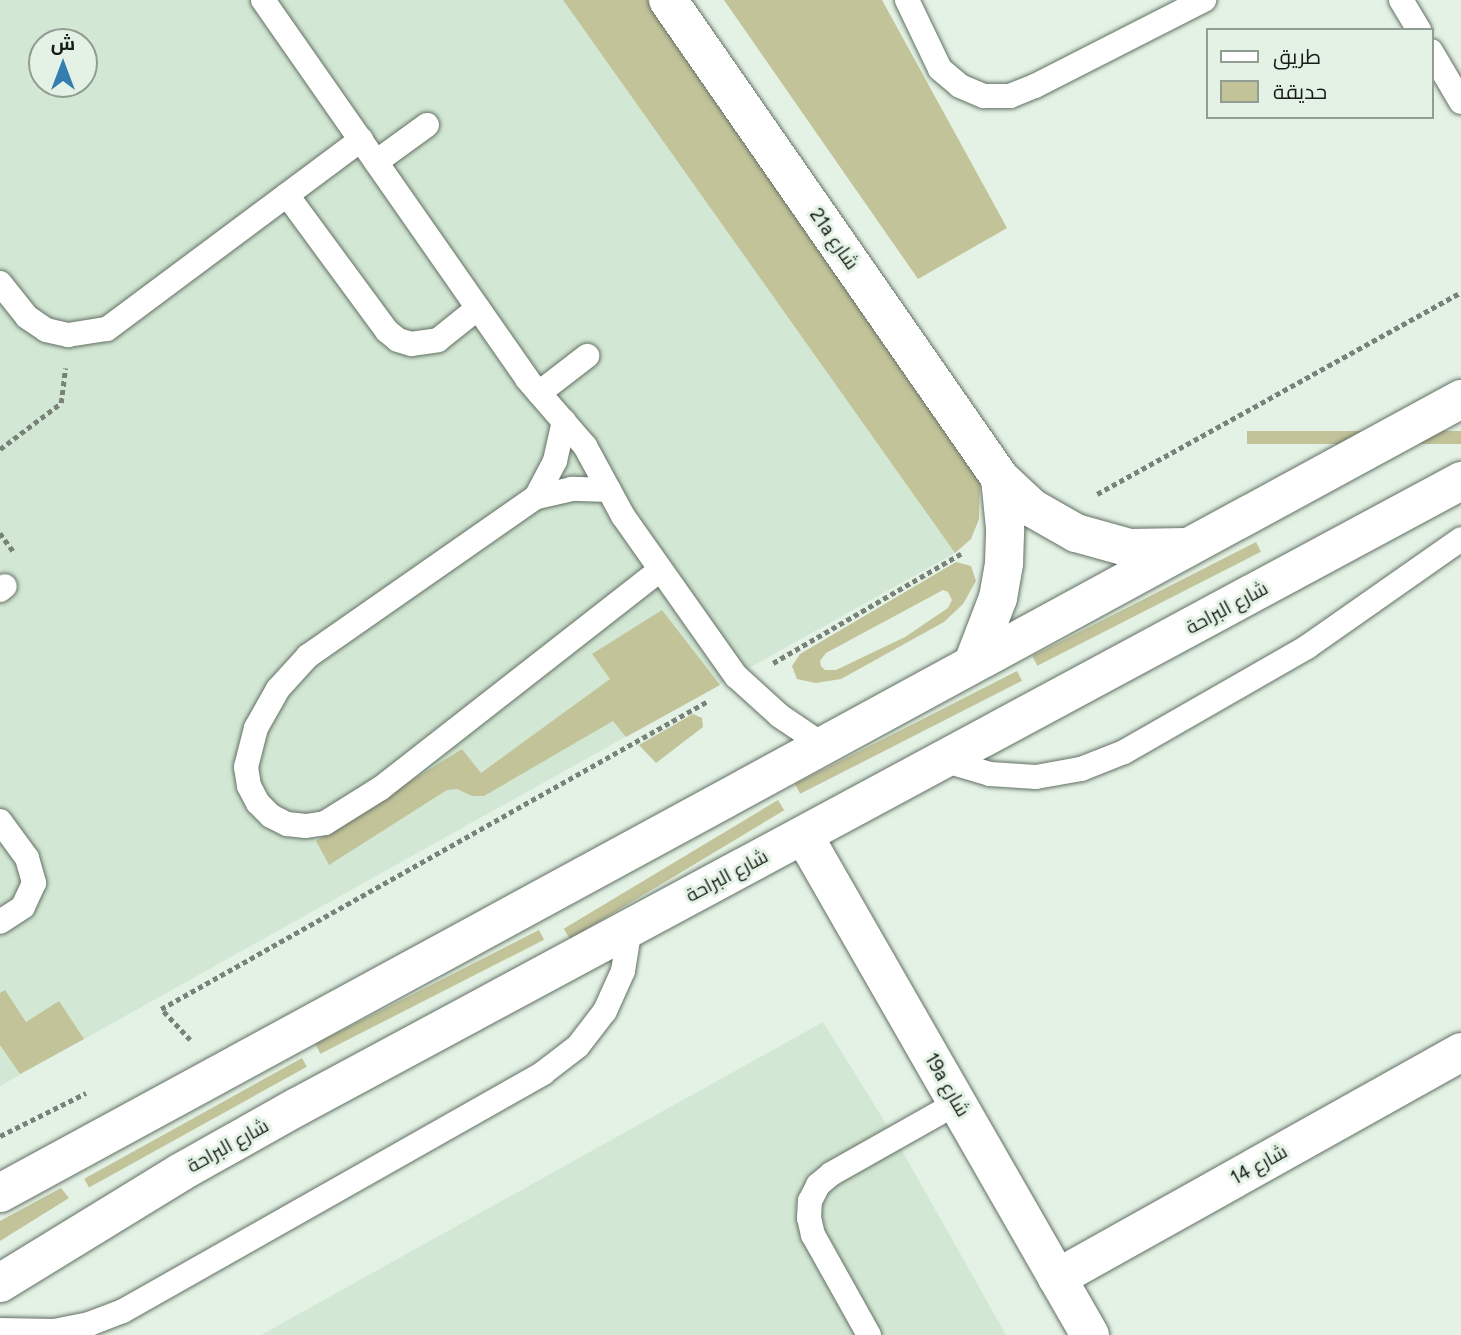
<!DOCTYPE html>
<meta charset="utf-8">
<style>
body{margin:0}
#map{position:relative;width:1461px;height:1335px;overflow:hidden;background:#e3f2e4;font-family:Figtree,Cairo,sans-serif}
div>[style]{position:absolute}
.built>*{inset:0;background:#d3e8d4}
.green>*{inset:0;background:#c2c399;transform-origin:0 0}
.path>*{height:4.5px;margin-top:-2.25px;transform-origin:0;background:repeating-linear-gradient(90deg,#788279 0 5px,transparent 0 8.5px)}
.roads{filter:drop-shadow(0 0 2px #637064) drop-shadow(0 0 2px #637064)}
.service>*{height:24px;margin:-12px;padding:0 12px;transform-origin:12px;border-radius:12px;background:#fff}
.minor>*{height:38px;margin:-19px;padding:0 19px;transform-origin:19px;border-radius:19px;background:#fff}
.tertiary>*{height:38px;margin:-19px;padding:0 19px;transform-origin:19px;border-radius:19px;background:#fff}
span{translate:-50% -50%;white-space:nowrap;text-align:center;line-height:1.15;-webkit-text-stroke:6px #e3f2e4;paint-order:stroke}
.street-label{font-size:19px;color:#161c17}
.legend{position:absolute;left:1206px;top:28px;width:228px;height:91px;box-sizing:border-box;background:#e3f2e4;border:2px solid #919c92;margin:0;padding:9px 12px;list-style:none;font-size:21px;color:#161c17}
.legend li{display:flex;align-items:center;gap:14px;height:35px}
.legend b{width:35px;border:2px solid #919c92}
.north{position:absolute;left:28px;top:28px;width:70px;height:70px;box-sizing:border-box;background:#e3f2e4;border:2px solid #919c92;border-radius:50%;rotate:0deg;font-size:19px;font-weight:700;line-height:28px;text-align:center;color:#161c17}
.north::after{content:'';display:block;margin:auto;width:24px;height:32px;background:#347db1;clip-path:polygon(50% 0,100% 100%,50% 72%,0 100%)}
</style>
<div id="map">
<div class="built">
<i style="clip-path:polygon(evenodd,0 0,563px 0,955px 553px,0 1086px,0 0,42px 42px,84px 42px,84px 84px,42px 84px,42px 42px)"></i>
<i style="clip-path:polygon(823px 1022px,895px 1138px,1006px 1335px,261px 1335px)"></i>
</div>
<div class="green">
<i style="clip-path:polygon(563px 0,649px 0,980px 478px,979px 519px,971px 539px,955px 553px)"></i>
<i style="clip-path:polygon(724px 0,882px 0,1007px 228px,918px 279px)"></i>
<i style="left:1461px;top:431px;width:13px;height:214px;rotate:90deg"></i>
<i style="left:1256px;top:542px;width:11px;height:251px;rotate:63deg"></i>
<i style="clip-path:polygon(evenodd,956px 562px,971px 566px,976px 581px,963px 604px,944px 622px,841px 679px,816px 683px,797px 679px,792px 666px,800px 654px,956px 562px,943px 590px,948px 592px,952px 600px,948px 608px,905px 637px,836px 670px,825px 670px,821px 666px,820px 661px,826px 653px,943px 590px)"></i>
<i style="clip-path:polygon(662px 610px,720px 685px,626px 737px,613px 721px,484px 796px,472px 796px,457px 789px,447px 790px,329px 865px,316px 841px,462px 749px,481px 773px,610px 679px,592px 654px)"></i>
<i style="left:1017px;top:671px;width:11px;height:249px;rotate:63deg"></i>
<i style="clip-path:polygon(693px 714px,702px 718px,703px 727px,656px 763px,639px 745px)"></i>
<i style="left:778px;top:800px;width:12px;height:250px;rotate:59deg"></i>
<i style="left:539px;top:930px;width:11px;height:251px;rotate:63deg"></i>
<i style="clip-path:polygon(5px 990px,26px 1022px,59px 1001px,84px 1039px,20px 1074px,0 1045px,0 993px)"></i>
<i style="left:302px;top:1058px;width:10px;height:249px;rotate:61deg"></i>
<i style="clip-path:polygon(61px 1188px,69px 1198px,0 1241px,0 1221px)"></i>
</div>
<div class="path">
<i style="left:0;top:449px;width:76px;rotate:-37deg"></i>
<i style="left:61px;top:403px;width:35px;rotate:-83deg"></i>
<i style="left:1097px;top:494px;width:416px;rotate:-29deg"></i>
<i style="left:0;top:533px;width:24px;rotate:54deg"></i>
<i style="left:773px;top:663px;width:219px;rotate:-30.2deg"></i>
<i style="left:190px;top:1040px;width:42px;rotate:-133.1deg"></i>
<i style="left:161px;top:1009px;width:628px;rotate:-29.38deg"></i>
<i style="left:0;top:1136px;width:96px;rotate:-26.6deg"></i>
</div>
<div class="roads">
<div class="service">
<i style="left:263px;top:0;width:462px;rotate:55.1deg"></i>
<i style="left:527px;top:379px;width:89px;rotate:49.1deg"></i>
<i style="left:585px;top:446px;width:80px;rotate:61.5deg"></i>
<i style="left:623px;top:516px;width:196px;rotate:54.8deg"></i>
<i style="left:736px;top:676px;width:59px;rotate:42.3deg"></i>
<i style="left:780px;top:716px;width:52px;rotate:34deg"></i>
<i style="left:907px;top:0;width:76px;rotate:64.4deg"></i>
<i style="left:940px;top:69px;width:26px;rotate:40deg"></i>
<i style="left:960px;top:86px;width:26px;rotate:23deg"></i>
<i style="left:984px;top:96px;width:26px"></i>
<i style="left:1010px;top:96px;width:27px;rotate:-22deg"></i>
<i style="left:1035px;top:86px;width:190px;rotate:-27deg"></i>
<i style="left:1401px;top:0;width:35px;rotate:59deg"></i>
<i style="left:1431px;top:51px;width:59px;rotate:59.5deg"></i>
<i style="left:376px;top:162px;width:63px;rotate:-36deg"></i>
<i style="left:287px;top:195px;width:169px;rotate:53.7deg"></i>
<i style="left:387px;top:331px;width:14px;rotate:39deg"></i>
<i style="left:398px;top:340px;width:14px;rotate:17deg"></i>
<i style="left:411px;top:344px;width:27px;rotate:-8deg"></i>
<i style="left:438px;top:340px;width:51px;rotate:-38.7deg"></i>
<i style="left:0;top:283px;width:43px;rotate:51.5deg"></i>
<i style="left:27px;top:317px;width:23px;rotate:34deg"></i>
<i style="left:46px;top:330px;width:23px;rotate:13deg"></i>
<i style="left:68px;top:335px;width:39px;rotate:-9deg"></i>
<i style="left:107px;top:329px;width:317px;rotate:-36.7deg"></i>
<i style="left:539px;top:393px;width:61px;rotate:-37.6deg"></i>
<i style="left:609px;top:490px;width:37px;rotate:-178deg"></i>
<i style="left:572px;top:489px;width:37px;rotate:167deg"></i>
<i style="left:536px;top:497px;width:278px;rotate:145.1deg"></i>
<i style="left:308px;top:656px;width:45px;rotate:132.3deg"></i>
<i style="left:278px;top:689px;width:45px;rotate:119.4deg"></i>
<i style="left:256px;top:728px;width:40px;rotate:104.4deg"></i>
<i style="left:246px;top:767px;width:19px;rotate:81deg"></i>
<i style="left:249px;top:786px;width:19px;rotate:62deg"></i>
<i style="left:258px;top:803px;width:18px;rotate:45deg"></i>
<i style="left:271px;top:816px;width:18px;rotate:27deg"></i>
<i style="left:287px;top:824px;width:19px;rotate:6deg"></i>
<i style="left:306px;top:826px;width:19px;rotate:-9deg"></i>
<i style="left:325px;top:823px;width:66px;rotate:-32deg"></i>
<i style="left:381px;top:788px;width:354px;rotate:-38deg"></i>
<i style="left:536px;top:497px;width:41px;rotate:-62.2deg"></i>
<i style="left:555px;top:461px;width:41px;rotate:-77.3deg"></i>
<i style="left:0;top:590px;width:6px;rotate:-39deg"></i>
<i style="left:946px;top:761px;width:46px;rotate:16.5deg"></i>
<i style="left:990px;top:774px;width:46px;rotate:3.7deg"></i>
<i style="left:1036px;top:777px;width:46px;rotate:-10.1deg"></i>
<i style="left:1081px;top:769px;width:46px;rotate:-21.6deg"></i>
<i style="left:1124px;top:752px;width:211px;rotate:-29.8deg"></i>
<i style="left:1307px;top:647px;width:188px;rotate:-35deg"></i>
<i style="left:0;top:821px;width:46px;rotate:53.9deg"></i>
<i style="left:27px;top:858px;width:26px;rotate:74deg"></i>
<i style="left:34px;top:883px;width:26px;rotate:115deg"></i>
<i style="left:23px;top:907px;width:27px;rotate:147deg"></i>
<i style="left:0;top:1330px;width:54px;rotate:1.1deg"></i>
<i style="left:54px;top:1331px;width:36px;rotate:-11deg"></i>
<i style="left:89px;top:1324px;width:36px;rotate:-21deg"></i>
<i style="left:123px;top:1311px;width:483px;rotate:-29.5deg"></i>
<i style="left:543px;top:1073px;width:44px;rotate:-37.6deg"></i>
<i style="left:578px;top:1046px;width:44px;rotate:-52.4deg"></i>
<i style="left:605px;top:1011px;width:44px;rotate:-65.8deg"></i>
<i style="left:623px;top:971px;width:45px;rotate:-81deg"></i>
<i style="left:869px;top:1335px;width:115px;rotate:-119.2deg"></i>
<i style="left:813px;top:1235px;width:17px;rotate:-103deg"></i>
<i style="left:809px;top:1218px;width:17px;rotate:-87deg"></i>
<i style="left:810px;top:1201px;width:18px;rotate:-63deg"></i>
<i style="left:818px;top:1185px;width:17px;rotate:-40deg"></i>
<i style="left:831px;top:1174px;width:145px;rotate:-29.4deg"></i>
</div>
<div class="minor">
<i style="left:668px;top:0;width:582px;rotate:55.22deg"></i>
<i style="left:1000px;top:478px;width:44px;rotate:43.2deg"></i>
<i style="left:1032px;top:508px;width:51px;rotate:29.6deg"></i>
<i style="left:1076px;top:533px;width:56px;rotate:15.5deg"></i>
<i style="left:1130px;top:548px;width:56px;rotate:-1deg"></i>
<i style="left:973px;top:663px;width:70px;rotate:-69deg"></i>
<i style="left:998px;top:598px;width:36px;rotate:-80deg"></i>
<i style="left:1004px;top:563px;width:35px;rotate:-88deg"></i>
<i style="left:1005px;top:528px;width:50px;rotate:-95.7deg"></i>
<i style="left:804px;top:836px;width:575px;rotate:60.18deg"></i>
<i style="left:1057px;top:1278px;width:463px;rotate:-29.2deg"></i>
</div>
<div class="tertiary">
<i style="left:0;top:1193px;width:1663px;rotate:-28.52deg"></i>
<i style="left:0;top:1283px;width:212px;rotate:-31.5deg"></i>
<i style="left:181px;top:1172px;width:133px;rotate:-29.3deg"></i>
<i style="left:297px;top:1107px;width:1322px;rotate:-28.27deg"></i>
</div>
</div>
<div class="street-label">
<span style="left:834px;top:239px;rotate:55deg">21a شارع</span>
<span style="left:1227px;top:608px;rotate:-28deg">شارع البراحة</span>
<span style="left:727px;top:876px;rotate:-28deg">شارع البراحة</span>
<span style="left:947px;top:1085px;rotate:60deg">19a شارع</span>
<span style="left:228px;top:1146px;rotate:-29deg">شارع البراحة</span>
<span style="left:1259px;top:1165px;rotate:-29deg">شارع 14</span>
</div>
<ul class="legend">
<li><b style="height:9px;background:#fff"></b>طريق</li>
<li><b style="height:19px;background:#c2c399"></b>حديقة</li>
</ul>
<div class="north">ش</div>
</div>
